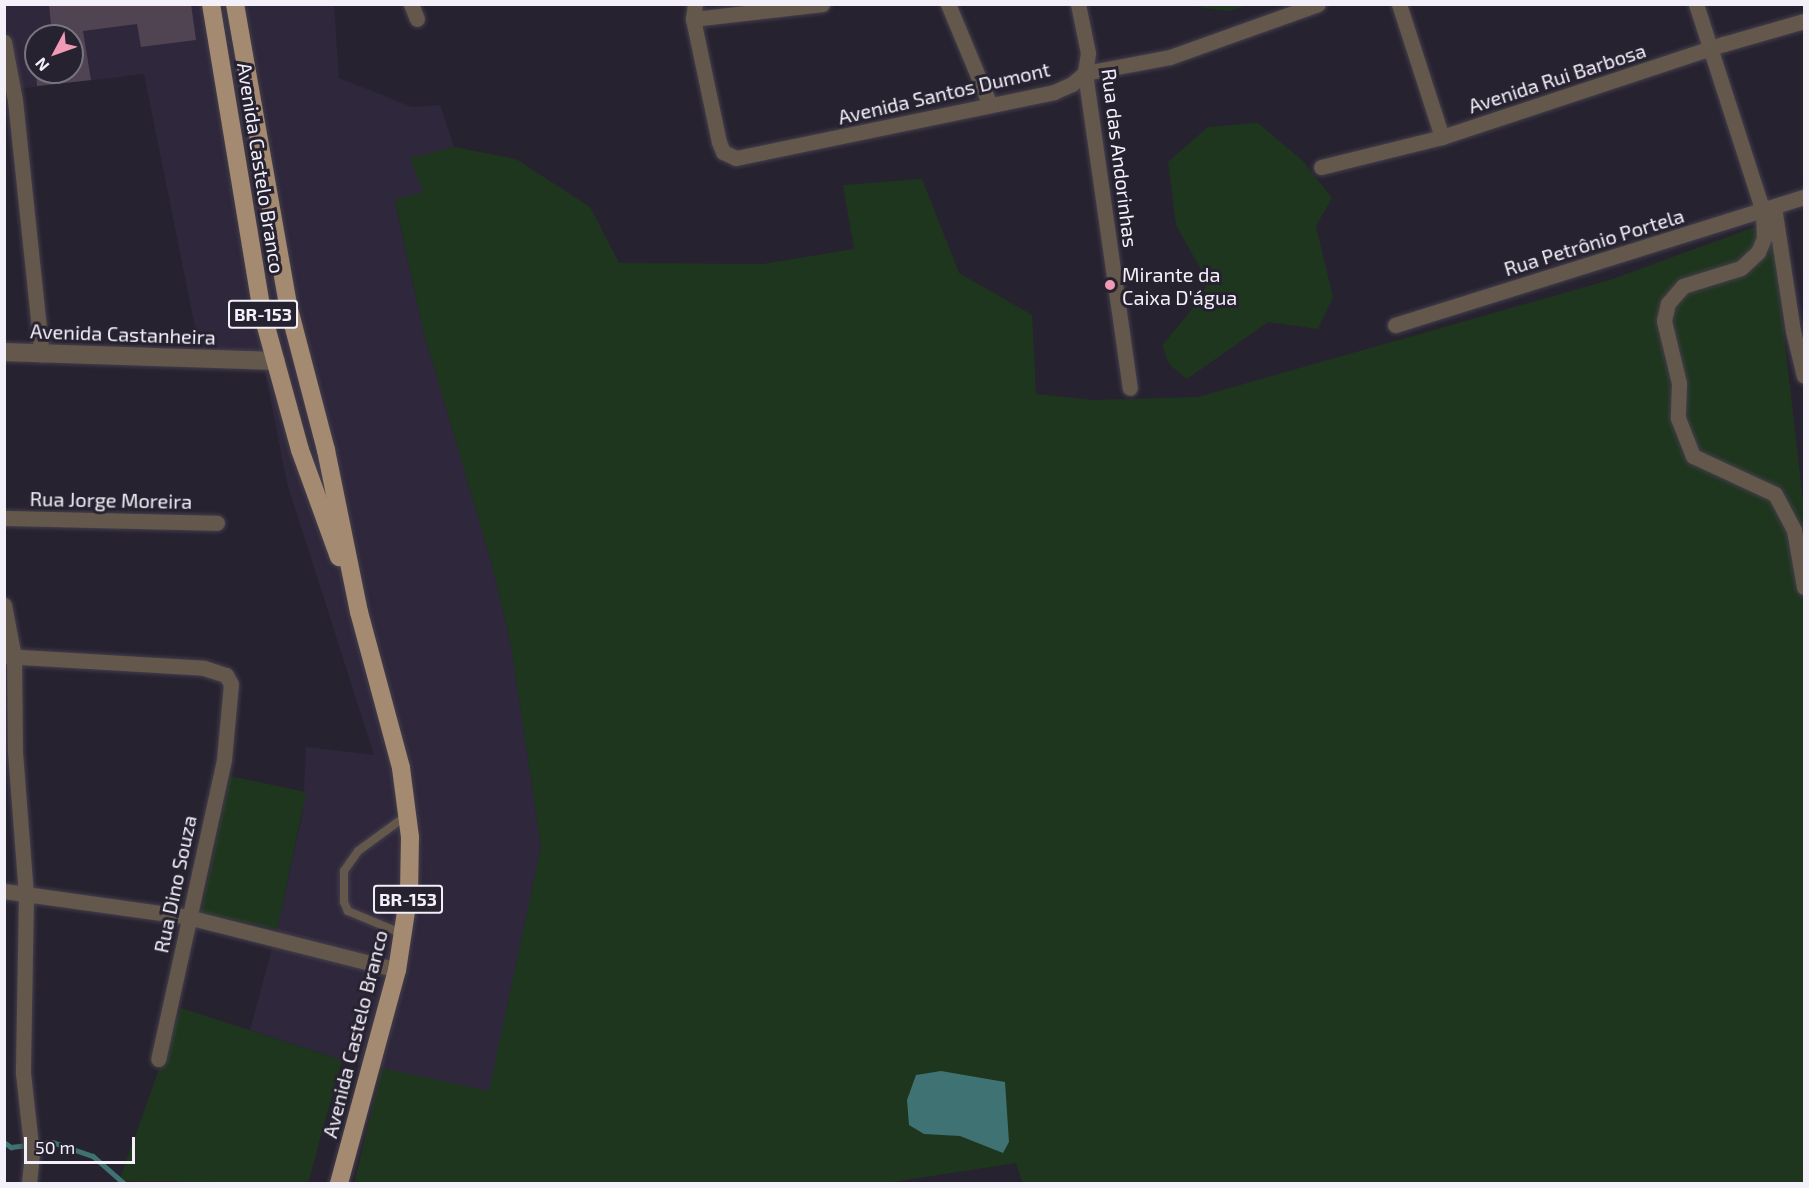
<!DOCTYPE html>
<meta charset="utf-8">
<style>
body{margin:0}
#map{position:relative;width:1809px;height:1188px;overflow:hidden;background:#272230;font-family:"Exo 2",sans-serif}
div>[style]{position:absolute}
.built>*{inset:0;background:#2f273b}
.green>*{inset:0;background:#1f361e;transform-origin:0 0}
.water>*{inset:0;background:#3f7272}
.stream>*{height:4.5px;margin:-2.25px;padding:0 2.25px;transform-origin:2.25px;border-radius:2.25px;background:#3f7272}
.building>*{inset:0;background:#514452}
.roads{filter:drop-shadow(0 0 2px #443f4c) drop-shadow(0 0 2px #443f4c)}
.service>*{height:8px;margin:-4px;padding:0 4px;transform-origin:4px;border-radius:4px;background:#64584c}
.minor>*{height:15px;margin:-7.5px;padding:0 7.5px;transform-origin:7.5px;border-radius:7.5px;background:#64584c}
.tertiary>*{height:18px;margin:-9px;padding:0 9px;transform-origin:9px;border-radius:9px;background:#64584c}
.primary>*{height:18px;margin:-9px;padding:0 9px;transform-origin:9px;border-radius:9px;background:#a38a71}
.dots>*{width:16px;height:16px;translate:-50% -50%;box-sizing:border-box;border:3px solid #272230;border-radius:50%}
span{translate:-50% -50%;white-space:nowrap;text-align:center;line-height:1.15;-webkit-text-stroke:6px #272230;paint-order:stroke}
.shield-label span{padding:2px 4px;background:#272230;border:2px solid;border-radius:4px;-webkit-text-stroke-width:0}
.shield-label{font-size:18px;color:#f4f0fa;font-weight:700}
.street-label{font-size:20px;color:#f4f0fa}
.poi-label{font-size:20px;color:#f4f0fa}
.left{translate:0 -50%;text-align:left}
.frame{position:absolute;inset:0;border:6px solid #f4f0fa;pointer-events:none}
.north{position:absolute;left:24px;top:24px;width:60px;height:60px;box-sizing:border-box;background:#272230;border:2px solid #797481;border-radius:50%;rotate:229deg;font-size:16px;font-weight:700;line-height:24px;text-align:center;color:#f4f0fa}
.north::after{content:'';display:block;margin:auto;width:21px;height:27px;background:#f09ab5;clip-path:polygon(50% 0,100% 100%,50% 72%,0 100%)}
.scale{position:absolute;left:24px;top:1137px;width:111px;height:27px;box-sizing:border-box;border:3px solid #f4f0fa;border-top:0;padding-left:8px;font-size:18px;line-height:21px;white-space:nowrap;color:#f4f0fa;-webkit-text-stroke:4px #272230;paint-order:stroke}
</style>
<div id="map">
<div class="built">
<i style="clip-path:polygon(evenodd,4px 5px,334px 5px,339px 78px,412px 107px,440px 105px,454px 147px,411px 158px,423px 192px,395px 201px,423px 330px,491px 561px,511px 645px,541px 847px,489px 1092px,342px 1060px,250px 1030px,277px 930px,303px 811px,306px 747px,374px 755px,287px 483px,261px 353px,200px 352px,144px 74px,9px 90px,4px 71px,4px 5px,36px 36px,72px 36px,72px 72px,36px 72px,36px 36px)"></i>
</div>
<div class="green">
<i style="clip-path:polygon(1183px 5px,1247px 5px,1229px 11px)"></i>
<i style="clip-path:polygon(1258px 123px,1303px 161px,1332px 198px,1316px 226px,1333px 297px,1318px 329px,1268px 322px,1187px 379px,1170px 365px,1162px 346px,1196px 304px,1208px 282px,1176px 225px,1168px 162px,1208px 127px)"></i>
<i style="clip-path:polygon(454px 147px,516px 159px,590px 207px,619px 263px,763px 264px,854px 249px,843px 185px,922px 179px,959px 273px,1032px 315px,1036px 394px,1092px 400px,1198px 397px,1610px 280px,1771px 221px,1804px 510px,1804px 1183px,1023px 1184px,1016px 1163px,880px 1184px,354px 1184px,382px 1068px,489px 1091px,541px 847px,511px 645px,491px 561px,423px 330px,395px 200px,423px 192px,410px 158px)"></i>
<i style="left:230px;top:776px;width:78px;height:140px;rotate:12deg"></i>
<i style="clip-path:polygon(181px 1008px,342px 1060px,308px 1183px,119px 1181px)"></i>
</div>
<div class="water">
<i style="clip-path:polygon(941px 1071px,1005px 1082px,1009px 1142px,1003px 1153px,960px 1136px,924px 1134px,909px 1125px,907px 1100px,916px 1075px)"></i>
</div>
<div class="stream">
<i style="left:4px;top:1142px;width:9px;rotate:36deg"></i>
<i style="left:11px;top:1147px;width:41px;rotate:-7deg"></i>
<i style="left:52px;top:1142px;width:43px;rotate:18.9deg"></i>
<i style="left:93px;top:1156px;width:43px;rotate:41.2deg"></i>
</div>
<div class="building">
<i style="clip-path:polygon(49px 4px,191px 4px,196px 40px,141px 47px,137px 24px,83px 31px,91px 80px,37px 86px,36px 72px,72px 72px,72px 36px,52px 36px)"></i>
</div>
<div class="roads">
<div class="service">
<i style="left:403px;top:934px;width:60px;rotate:-157.3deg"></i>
<i style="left:348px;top:911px;width:10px;rotate:-114deg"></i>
<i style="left:344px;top:902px;width:31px;rotate:-90deg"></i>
<i style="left:344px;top:871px;width:24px;rotate:-55deg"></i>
<i style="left:358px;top:851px;width:59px;rotate:-36.1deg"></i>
</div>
<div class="minor">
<i style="left:411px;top:4px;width:16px;rotate:68deg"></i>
<i style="left:695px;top:4px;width:15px;rotate:98deg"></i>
<i style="left:693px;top:19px;width:126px;rotate:78.1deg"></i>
<i style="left:719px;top:142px;width:11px;rotate:68deg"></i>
<i style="left:723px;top:152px;width:14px;rotate:25deg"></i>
<i style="left:736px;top:158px;width:325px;rotate:-11.7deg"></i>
<i style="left:1054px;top:92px;width:20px;rotate:-24deg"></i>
<i style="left:1072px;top:84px;width:17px;rotate:-40deg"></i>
<i style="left:1085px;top:73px;width:86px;rotate:-10.7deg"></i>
<i style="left:1170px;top:57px;width:157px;rotate:-19.7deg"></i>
<i style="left:948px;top:4px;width:109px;rotate:67.4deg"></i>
<i style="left:1078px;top:4px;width:50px;rotate:78.5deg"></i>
<i style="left:1088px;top:53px;width:20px;rotate:99deg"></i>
<i style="left:1085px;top:73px;width:318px;rotate:81.9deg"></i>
<i style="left:1399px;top:4px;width:140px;rotate:72.1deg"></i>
<i style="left:1696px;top:4px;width:218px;rotate:72.1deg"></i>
<i style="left:1763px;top:211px;width:27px;rotate:88deg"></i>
<i style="left:1764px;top:238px;width:15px;rotate:113deg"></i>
<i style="left:1758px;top:252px;width:23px;rotate:137deg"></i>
<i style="left:1741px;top:268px;width:61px;rotate:162.8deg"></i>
<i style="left:1683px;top:286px;width:23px;rotate:131deg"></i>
<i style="left:1668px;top:303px;width:18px;rotate:103deg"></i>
<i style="left:1664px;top:321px;width:64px;rotate:76.4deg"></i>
<i style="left:1679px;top:383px;width:35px;rotate:92deg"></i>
<i style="left:1678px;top:418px;width:41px;rotate:68.5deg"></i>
<i style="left:1693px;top:456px;width:90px;rotate:24.9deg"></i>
<i style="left:1775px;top:494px;width:41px;rotate:62.2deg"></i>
<i style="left:1794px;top:530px;width:58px;rotate:80deg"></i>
<i style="left:693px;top:19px;width:130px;rotate:-6.6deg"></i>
<i style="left:4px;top:42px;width:59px;rotate:79.3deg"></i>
<i style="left:15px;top:100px;width:256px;rotate:84deg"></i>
<i style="left:1321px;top:167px;width:125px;rotate:-13.9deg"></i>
<i style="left:1442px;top:137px;width:297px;rotate:-18.3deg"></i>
<i style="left:1724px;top:44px;width:83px;rotate:-16deg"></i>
<i style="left:1774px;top:207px;width:125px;rotate:81.3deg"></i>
<i style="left:1793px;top:331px;width:46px;rotate:76.3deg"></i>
<i style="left:1395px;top:325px;width:429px;rotate:-17.4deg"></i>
<i style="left:4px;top:518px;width:213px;rotate:1.3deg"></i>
<i style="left:4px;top:605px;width:53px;rotate:79.1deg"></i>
<i style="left:14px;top:657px;width:95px;rotate:89.4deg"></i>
<i style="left:15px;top:752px;width:143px;rotate:85.6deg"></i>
<i style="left:26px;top:895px;width:178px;rotate:91deg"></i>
<i style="left:23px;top:1073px;width:81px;rotate:83.7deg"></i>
<i style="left:32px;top:1154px;width:30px;rotate:96deg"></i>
<i style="left:4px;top:656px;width:200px;rotate:3.4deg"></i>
<i style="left:204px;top:668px;width:23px;rotate:18deg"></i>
<i style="left:226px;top:675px;width:10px;rotate:61deg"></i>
<i style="left:231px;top:684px;width:76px;rotate:95.3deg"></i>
<i style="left:224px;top:760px;width:306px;rotate:102.4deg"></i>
<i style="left:4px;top:891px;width:186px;rotate:8deg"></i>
<i style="left:188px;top:917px;width:216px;rotate:14.2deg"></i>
</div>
<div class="tertiary">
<i style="left:4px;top:352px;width:272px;rotate:1.9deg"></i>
</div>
<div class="primary">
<i style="left:211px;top:4px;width:312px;rotate:80.6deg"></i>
<i style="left:262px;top:312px;width:143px;rotate:74.6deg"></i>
<i style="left:300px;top:450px;width:114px;rotate:70deg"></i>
<i style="left:235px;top:4px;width:310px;rotate:80deg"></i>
<i style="left:289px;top:309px;width:146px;rotate:75.3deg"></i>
<i style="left:326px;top:450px;width:165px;rotate:78.5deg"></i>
<i style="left:359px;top:612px;width:162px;rotate:74.9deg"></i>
<i style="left:401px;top:768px;width:70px;rotate:82.6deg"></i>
<i style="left:410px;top:837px;width:55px;rotate:91deg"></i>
<i style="left:409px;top:892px;width:79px;rotate:98.7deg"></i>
<i style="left:397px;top:970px;width:222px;rotate:105.2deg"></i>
</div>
</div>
<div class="dots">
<i style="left:1110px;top:285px;background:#f09ab5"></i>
</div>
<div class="shield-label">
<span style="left:263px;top:314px">BR-153</span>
<span style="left:408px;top:899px">BR-153</span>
</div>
<div class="street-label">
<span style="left:1557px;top:78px;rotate:-18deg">Avenida Rui Barbosa</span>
<span style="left:944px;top:93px;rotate:-13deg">Avenida Santos Dumont</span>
<span style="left:1120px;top:158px;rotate:83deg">Rua das Andorinhas</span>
<span style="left:261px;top:168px;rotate:81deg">Avenida Castelo Branco</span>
<span style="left:1594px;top:242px;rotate:-17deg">Rua Petrônio Portela</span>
<span style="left:123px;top:334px;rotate:2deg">Avenida Castanheira</span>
<span style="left:111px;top:500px;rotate:1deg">Rua Jorge Moreira</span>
<span style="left:175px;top:884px;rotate:-78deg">Rua Dino Souza</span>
<span style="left:355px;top:1034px;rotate:-76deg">Avenida Castelo Branco</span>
</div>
<div class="poi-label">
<span class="left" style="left:1122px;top:286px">Mirante da<br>Caixa D'água</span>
</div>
<div class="frame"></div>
<div class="north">N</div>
<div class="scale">50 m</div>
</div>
